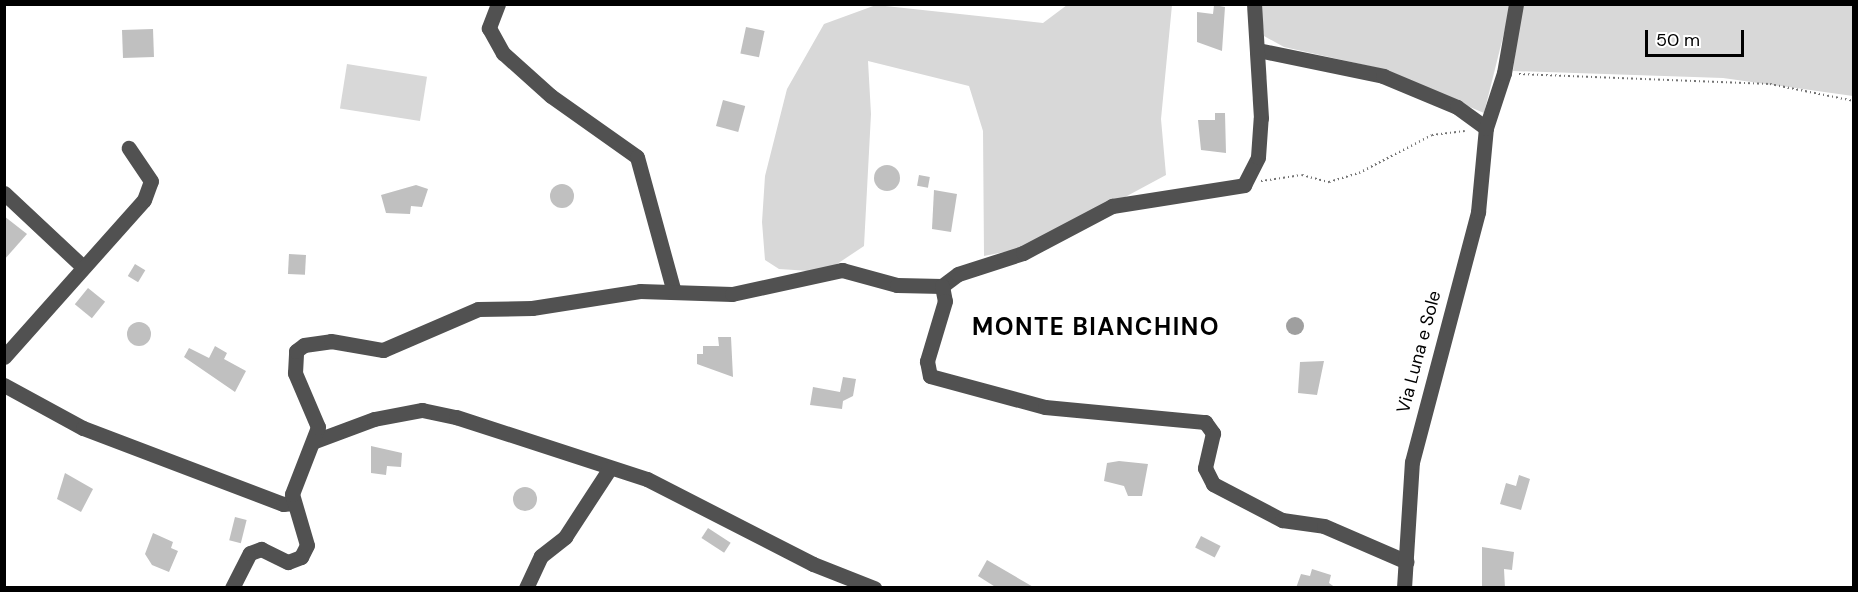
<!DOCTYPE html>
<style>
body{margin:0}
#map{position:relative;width:1858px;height:592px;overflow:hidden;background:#fff;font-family:"DM Sans",sans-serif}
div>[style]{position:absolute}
.green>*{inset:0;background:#d8d8d8;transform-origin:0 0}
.water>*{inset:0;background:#9f9f9f}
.round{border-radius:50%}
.building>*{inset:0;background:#c0c0c0;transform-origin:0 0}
.path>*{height:2px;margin-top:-1px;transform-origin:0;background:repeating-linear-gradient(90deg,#737373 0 1.5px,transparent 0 4.5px)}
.minor>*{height:15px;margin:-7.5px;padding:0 7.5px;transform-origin:7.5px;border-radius:7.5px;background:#515151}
span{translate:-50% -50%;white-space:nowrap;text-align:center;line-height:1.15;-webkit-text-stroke:5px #fff;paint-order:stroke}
.street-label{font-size:18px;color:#000}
.district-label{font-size:24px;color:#000;font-weight:700;letter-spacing:1.5px}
.frame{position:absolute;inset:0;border:6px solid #000;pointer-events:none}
.scale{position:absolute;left:1645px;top:30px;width:99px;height:27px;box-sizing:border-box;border:3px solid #000;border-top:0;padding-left:8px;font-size:18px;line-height:21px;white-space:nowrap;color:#000;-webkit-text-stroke:4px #fff;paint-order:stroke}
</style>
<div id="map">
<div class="green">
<i style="clip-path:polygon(1261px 4px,1511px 5px,1484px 113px,1378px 68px,1284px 47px,1264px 36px)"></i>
<i style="clip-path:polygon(876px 5px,1043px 23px,1067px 5px,1172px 5px,1161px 119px,1166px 175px,1034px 246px,984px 256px,983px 131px,969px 86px,868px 61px,871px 114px,864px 246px,825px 272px,779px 269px,765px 260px,762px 222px,765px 176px,787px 89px,824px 24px)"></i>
<i style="clip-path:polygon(1521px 5px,1853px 5px,1853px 96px,1723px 78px,1513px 71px)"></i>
<i style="left:347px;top:64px;width:81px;height:45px;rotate:9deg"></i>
</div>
<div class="water">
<i class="round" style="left:1286px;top:317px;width:18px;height:18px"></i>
</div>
<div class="building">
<i style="clip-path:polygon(1214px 5px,1225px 7px,1222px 51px,1197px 42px,1197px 12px,1213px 14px)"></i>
<i style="left:746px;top:27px;width:19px;height:27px;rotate:12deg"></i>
<i style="left:153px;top:29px;width:28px;height:31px;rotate:88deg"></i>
<i style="left:723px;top:100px;width:23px;height:27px;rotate:15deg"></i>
<i style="clip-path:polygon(1215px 113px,1225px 113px,1226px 153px,1201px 150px,1198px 120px,1215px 120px)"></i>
<i class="round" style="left:874px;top:165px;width:26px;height:26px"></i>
<i style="left:919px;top:175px;width:11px;height:11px;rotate:10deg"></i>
<i class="round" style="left:550px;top:184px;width:24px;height:24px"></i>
<i style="clip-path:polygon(416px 185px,428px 189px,422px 207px,411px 206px,410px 214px,386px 213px,381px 195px)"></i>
<i style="clip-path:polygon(934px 190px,957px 194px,951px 232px,932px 229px)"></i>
<i style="clip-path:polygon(4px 216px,27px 234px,4px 260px)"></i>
<i style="left:289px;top:254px;width:17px;height:20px;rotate:3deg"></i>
<i style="left:135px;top:264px;width:12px;height:14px;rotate:31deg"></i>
<i style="left:88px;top:288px;width:22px;height:21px;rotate:39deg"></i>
<i class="round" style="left:127px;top:322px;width:24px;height:24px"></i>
<i style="clip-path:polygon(718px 337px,731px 337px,733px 377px,697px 364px,697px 354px,703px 354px,703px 346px,719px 346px)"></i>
<i style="clip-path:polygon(215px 346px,227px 353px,224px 359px,246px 371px,235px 392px,184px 357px,189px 348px,209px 358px)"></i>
<i style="clip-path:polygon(1324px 361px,1317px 395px,1298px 393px,1300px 362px)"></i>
<i style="clip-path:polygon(843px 377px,856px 379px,853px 396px,843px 401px,842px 409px,810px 405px,813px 387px,840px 392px)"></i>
<i style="clip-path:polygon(371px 446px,402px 453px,401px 467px,387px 466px,386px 475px,371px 473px)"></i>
<i style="clip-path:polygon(1119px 461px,1148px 464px,1142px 496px,1128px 496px,1124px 486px,1104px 481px,1107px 463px)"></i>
<i style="clip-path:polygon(65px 473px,93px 489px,81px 512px,57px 499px)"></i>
<i style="clip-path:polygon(1519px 475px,1530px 479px,1521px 510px,1500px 504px,1506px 483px,1516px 486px)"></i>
<i class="round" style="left:513px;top:487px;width:24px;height:24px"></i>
<i style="left:235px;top:517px;width:12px;height:24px;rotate:14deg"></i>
<i style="left:708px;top:528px;width:27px;height:12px;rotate:33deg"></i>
<i style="clip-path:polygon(153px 533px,173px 542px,171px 548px,178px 551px,169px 572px,152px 565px,145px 554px)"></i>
<i style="left:1201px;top:536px;width:22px;height:13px;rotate:27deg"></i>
<i style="clip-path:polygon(1482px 547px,1514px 552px,1512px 570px,1504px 569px,1505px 588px,1482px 588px)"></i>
<i style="clip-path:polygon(987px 560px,1035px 588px,997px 588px,978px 576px)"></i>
<i style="clip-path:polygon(1312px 569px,1331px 575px,1329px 583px,1336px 588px,1296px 588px,1301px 574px,1310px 576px)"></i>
</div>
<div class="path">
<i style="left:1519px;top:74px;width:251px;rotate:2.3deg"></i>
<i style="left:1770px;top:84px;width:86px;rotate:11.4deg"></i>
<i style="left:1261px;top:181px;width:41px;rotate:-8.3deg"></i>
<i style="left:1302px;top:175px;width:28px;rotate:15deg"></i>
<i style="left:1329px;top:182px;width:31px;rotate:-17deg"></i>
<i style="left:1359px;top:173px;width:82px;rotate:-27.5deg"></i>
<i style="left:1432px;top:135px;width:33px;rotate:-7deg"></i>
</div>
<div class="minor">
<i style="left:498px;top:4px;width:26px;rotate:111deg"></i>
<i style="left:489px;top:28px;width:29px;rotate:61deg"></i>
<i style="left:503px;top:53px;width:64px;rotate:41.9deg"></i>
<i style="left:551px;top:96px;width:105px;rotate:35.3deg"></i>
<i style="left:637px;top:157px;width:140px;rotate:74.7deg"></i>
<i style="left:1258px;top:50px;width:128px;rotate:11.7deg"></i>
<i style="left:1383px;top:76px;width:80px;rotate:22.7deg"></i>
<i style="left:1457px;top:107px;width:36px;rotate:36deg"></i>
<i style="left:4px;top:193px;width:105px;rotate:43.1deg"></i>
<i style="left:942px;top:286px;width:20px;rotate:-37deg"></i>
<i style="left:958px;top:274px;width:68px;rotate:-17.9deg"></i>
<i style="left:1023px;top:253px;width:101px;rotate:-27.8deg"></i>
<i style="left:1112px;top:206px;width:134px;rotate:-9deg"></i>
<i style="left:1244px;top:185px;width:31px;rotate:-63deg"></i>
<i style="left:1258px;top:157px;width:39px;rotate:-86deg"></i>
<i style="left:1261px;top:118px;width:114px;rotate:-93.5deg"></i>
<i style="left:4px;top:357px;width:210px;rotate:-48.3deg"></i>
<i style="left:144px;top:200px;width:20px;rotate:-70deg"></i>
<i style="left:151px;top:181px;width:40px;rotate:-124deg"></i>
<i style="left:4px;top:385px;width:90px;rotate:28.6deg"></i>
<i style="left:83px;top:428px;width:214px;rotate:20.8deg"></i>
<i style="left:283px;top:504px;width:10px;rotate:-6deg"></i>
<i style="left:315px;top:441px;width:63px;rotate:-20.4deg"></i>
<i style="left:374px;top:419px;width:49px;rotate:-10.6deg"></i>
<i style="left:422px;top:410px;width:35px;rotate:12deg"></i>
<i style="left:456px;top:417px;width:201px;rotate:18deg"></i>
<i style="left:647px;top:479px;width:186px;rotate:27.1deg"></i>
<i style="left:813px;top:564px;width:66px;rotate:21.5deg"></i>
<i style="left:232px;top:588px;width:39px;rotate:-63deg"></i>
<i style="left:250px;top:553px;width:12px;rotate:-20deg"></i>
<i style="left:261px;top:549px;width:30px;rotate:26deg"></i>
<i style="left:288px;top:562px;width:14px;rotate:-21deg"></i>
<i style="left:301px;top:557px;width:13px;rotate:-63deg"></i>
<i style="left:307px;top:545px;width:53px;rotate:-106.4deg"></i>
<i style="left:292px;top:494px;width:72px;rotate:-68.8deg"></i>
<i style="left:318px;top:427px;width:59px;rotate:-113.1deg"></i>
<i style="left:295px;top:373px;width:22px;rotate:-87deg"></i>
<i style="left:296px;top:351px;width:10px;rotate:-37deg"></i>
<i style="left:304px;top:345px;width:27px;rotate:-8deg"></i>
<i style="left:331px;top:341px;width:53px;rotate:9.8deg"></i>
<i style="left:383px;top:350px;width:103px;rotate:-23.3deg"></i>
<i style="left:478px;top:309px;width:54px;rotate:-1.1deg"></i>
<i style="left:532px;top:308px;width:109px;rotate:-8.9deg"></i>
<i style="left:640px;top:291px;width:92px;rotate:1.9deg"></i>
<i style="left:732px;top:294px;width:113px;rotate:-12.3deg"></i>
<i style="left:842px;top:270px;width:57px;rotate:15.3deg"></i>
<i style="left:897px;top:285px;width:45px;rotate:1.3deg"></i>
<i style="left:942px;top:286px;width:15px;rotate:79deg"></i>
<i style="left:945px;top:301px;width:63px;rotate:106.7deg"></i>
<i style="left:927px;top:361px;width:15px;rotate:79deg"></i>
<i style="left:930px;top:376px;width:119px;rotate:15.1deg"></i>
<i style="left:1045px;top:407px;width:161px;rotate:5.4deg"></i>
<i style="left:1205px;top:422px;width:14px;rotate:54deg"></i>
<i style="left:1213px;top:433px;width:36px;rotate:103deg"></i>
<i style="left:1205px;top:468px;width:18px;rotate:63deg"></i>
<i style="left:1213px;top:484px;width:78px;rotate:27.6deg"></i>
<i style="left:1282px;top:520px;width:42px;rotate:8.1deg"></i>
<i style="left:1324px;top:526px;width:90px;rotate:23.4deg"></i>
<i style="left:526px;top:588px;width:35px;rotate:-65deg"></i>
<i style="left:541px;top:556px;width:31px;rotate:-38deg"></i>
<i style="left:565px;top:537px;width:82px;rotate:-56.9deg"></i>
<i style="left:1404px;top:588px;width:126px;rotate:-86.4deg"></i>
<i style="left:1412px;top:462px;width:259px;rotate:-75.2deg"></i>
<i style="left:1478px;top:212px;width:84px;rotate:-84.6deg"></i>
<i style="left:1486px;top:128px;width:58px;rotate:-71.9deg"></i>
<i style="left:1504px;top:73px;width:70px;rotate:-80.1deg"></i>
</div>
<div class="street-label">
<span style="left:1419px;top:352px;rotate:-75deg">Via Luna e Sole</span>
</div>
<div class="district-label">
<span style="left:1096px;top:327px">MONTE BIANCHINO</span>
</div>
<div class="frame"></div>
<div class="scale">50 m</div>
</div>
